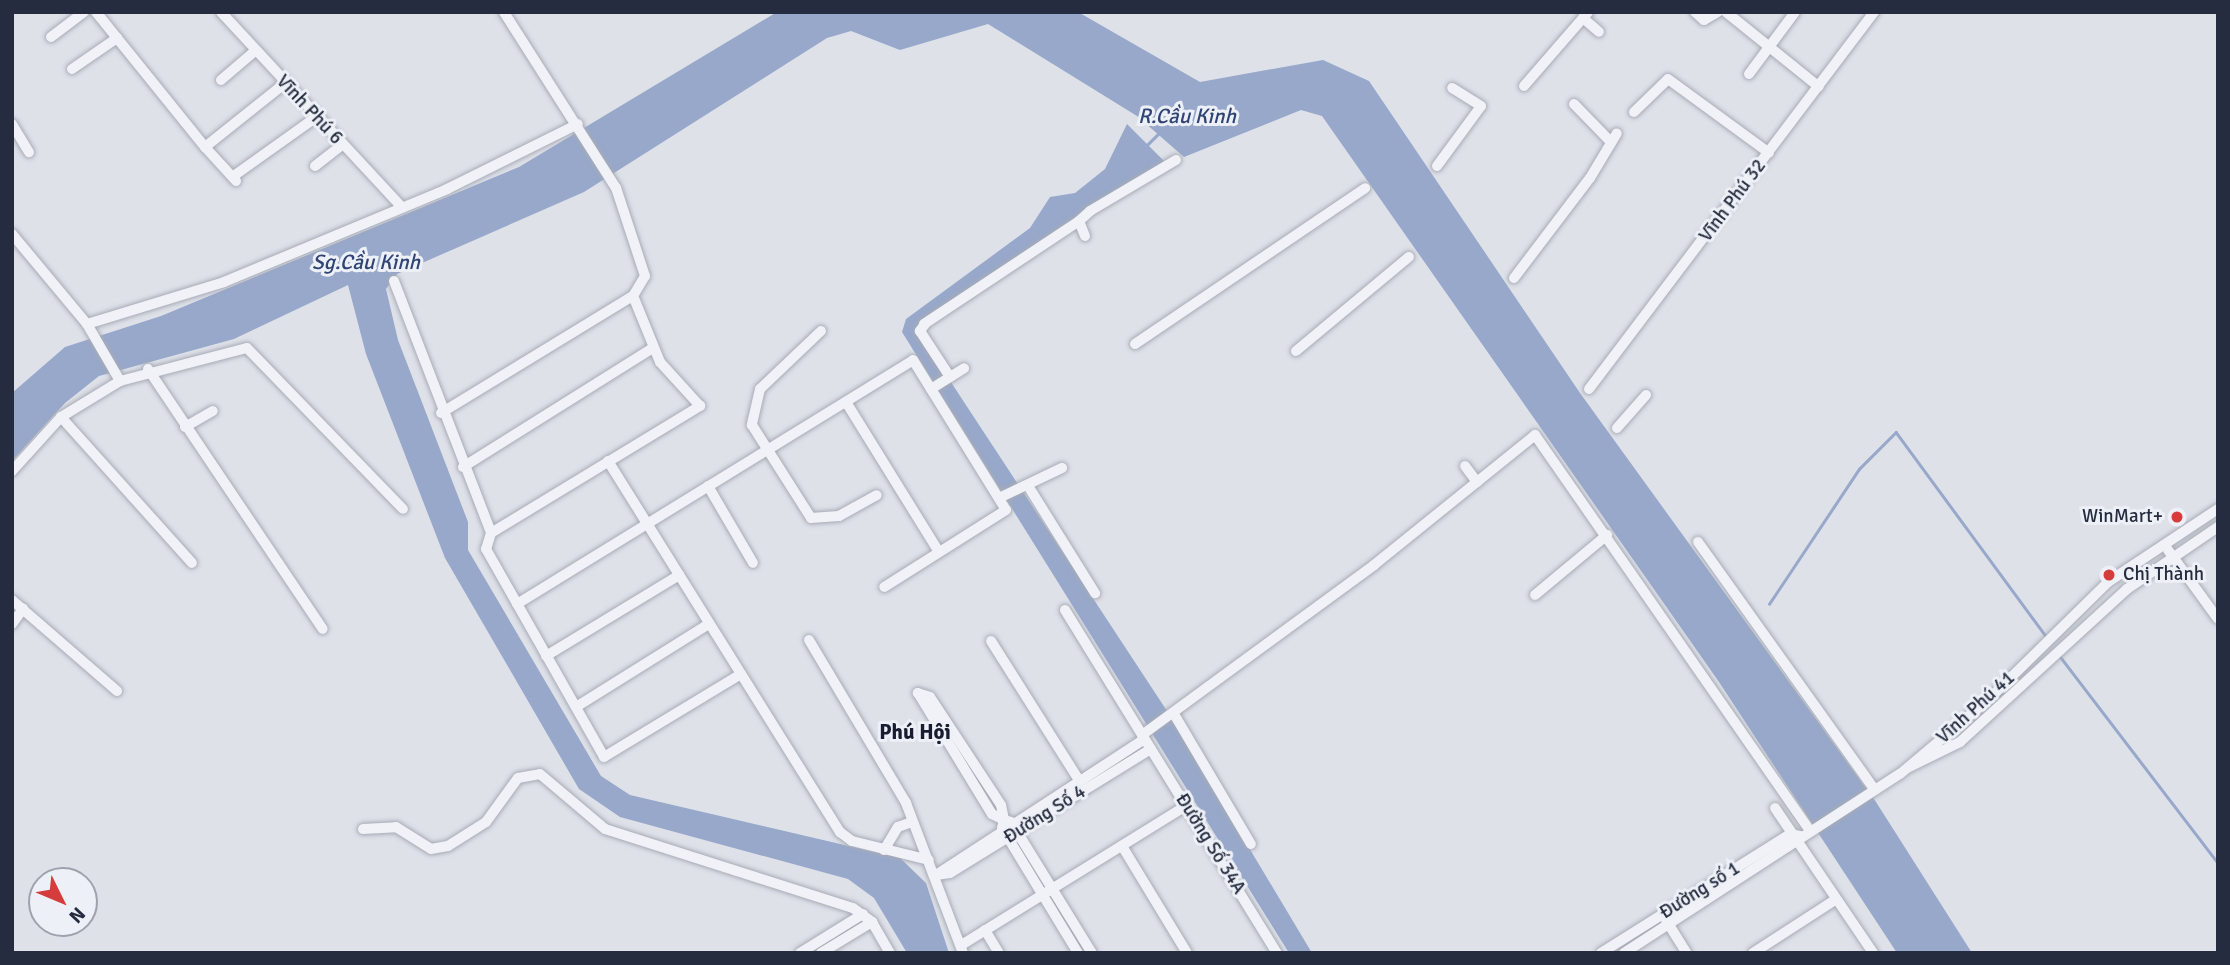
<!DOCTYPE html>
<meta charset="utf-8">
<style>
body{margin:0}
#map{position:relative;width:2230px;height:965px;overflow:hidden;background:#dee1e8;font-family:Signika,sans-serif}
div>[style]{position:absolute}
.water>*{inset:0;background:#97a8cb}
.stream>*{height:2.5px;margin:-1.25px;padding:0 1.25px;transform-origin:1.25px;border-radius:1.25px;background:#97a8cb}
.roads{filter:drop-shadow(0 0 2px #a7abb6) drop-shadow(0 0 2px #a7abb6)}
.street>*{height:10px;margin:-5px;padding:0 5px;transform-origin:5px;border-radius:5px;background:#f1f2f7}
.dots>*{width:19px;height:19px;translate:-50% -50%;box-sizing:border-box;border:4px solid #edf0f6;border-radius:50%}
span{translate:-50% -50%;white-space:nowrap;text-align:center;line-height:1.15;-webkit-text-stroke:6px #edf0f6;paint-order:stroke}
.street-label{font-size:19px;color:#262c40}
.poi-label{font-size:19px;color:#262c40}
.right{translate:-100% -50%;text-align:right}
.left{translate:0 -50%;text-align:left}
.water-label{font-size:21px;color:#2f4476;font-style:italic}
.neighbourhood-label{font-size:21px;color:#191d31;font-weight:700}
.frame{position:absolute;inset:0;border:14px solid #262c40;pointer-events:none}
.north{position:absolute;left:28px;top:867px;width:70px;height:70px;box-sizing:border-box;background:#edf0f6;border:2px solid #9da2ad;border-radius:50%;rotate:133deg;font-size:19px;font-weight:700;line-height:28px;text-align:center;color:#262c40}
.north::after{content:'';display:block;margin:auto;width:24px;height:32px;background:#d53c3c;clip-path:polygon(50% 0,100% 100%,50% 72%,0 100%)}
</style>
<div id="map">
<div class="water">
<i style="clip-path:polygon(777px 12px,1078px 12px,1200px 82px,1323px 60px,1369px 81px,1580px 393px,1876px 802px,1972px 953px,1897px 953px,1719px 682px,1322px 116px,1301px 110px,1184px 157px,1137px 116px,988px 24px,900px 50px,851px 31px,827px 38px,584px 192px,397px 274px,386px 289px,398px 340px,468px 522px,468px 550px,601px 776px,630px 795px,900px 858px,926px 883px,949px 953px,907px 953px,874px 898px,848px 879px,620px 817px,579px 789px,445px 558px,366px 354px,348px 285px,234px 339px,99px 376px,65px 403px,12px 461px,12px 393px,65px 347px,161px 316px,519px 167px)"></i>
<i style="clip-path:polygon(1127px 124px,1164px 161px,918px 332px,1169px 714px,1312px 953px,1289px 953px,902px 332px,906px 319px,1030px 228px,1050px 197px,1075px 193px,1105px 169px)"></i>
</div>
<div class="stream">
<i style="left:1145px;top:147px;width:18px;rotate:-45deg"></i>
<i style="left:1769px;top:604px;width:162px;rotate:-56.3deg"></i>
<i style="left:1859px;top:469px;width:52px;rotate:-45deg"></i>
<i style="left:1896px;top:432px;width:253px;rotate:53.7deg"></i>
<i style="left:2059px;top:655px;width:262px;rotate:52.6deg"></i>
</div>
<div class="roads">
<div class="street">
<i style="left:96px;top:12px;width:174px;rotate:51.1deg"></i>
<i style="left:205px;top:147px;width:101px;rotate:-38.6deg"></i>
<i style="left:221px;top:12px;width:263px;rotate:47.2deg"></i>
<i style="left:1695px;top:12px;width:12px;rotate:42deg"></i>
<i style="left:1704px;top:20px;width:16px;rotate:-30deg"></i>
<i style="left:1726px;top:12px;width:119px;rotate:38.9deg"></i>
<i style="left:1583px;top:18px;width:21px;rotate:41deg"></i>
<i style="left:51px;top:37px;width:41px;rotate:-37.1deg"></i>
<i style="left:72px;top:69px;width:55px;rotate:-34.6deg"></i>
<i style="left:1749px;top:74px;width:77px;rotate:-53.4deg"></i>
<i style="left:221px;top:80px;width:45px;rotate:-40.5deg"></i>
<i style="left:1524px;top:86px;width:98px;rotate:-49.1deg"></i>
<i style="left:1574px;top:104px;width:53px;rotate:45.8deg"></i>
<i style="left:1634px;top:112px;width:47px;rotate:-44.1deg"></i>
<i style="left:1668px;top:79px;width:125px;rotate:36.2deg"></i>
<i style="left:12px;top:124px;width:33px;rotate:59deg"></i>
<i style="left:205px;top:147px;width:46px;rotate:47.6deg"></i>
<i style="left:315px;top:166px;width:34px;rotate:-38deg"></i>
<i style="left:1437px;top:166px;width:74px;rotate:-53.7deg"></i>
<i style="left:1481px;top:106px;width:34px;rotate:-148deg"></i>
<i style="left:235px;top:175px;width:98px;rotate:-35.5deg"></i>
<i style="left:12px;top:234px;width:117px;rotate:50.2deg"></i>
<i style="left:87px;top:324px;width:66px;rotate:59.9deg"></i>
<i style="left:120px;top:381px;width:69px;rotate:148.6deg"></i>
<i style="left:61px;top:417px;width:73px;rotate:132.2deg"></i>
<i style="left:1085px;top:236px;width:16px;rotate:-112deg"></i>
<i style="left:1079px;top:221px;width:15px;rotate:-42deg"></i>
<i style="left:1090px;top:211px;width:100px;rotate:-30.7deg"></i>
<i style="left:1514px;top:278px;width:126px;rotate:-52.8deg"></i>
<i style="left:1590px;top:178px;width:52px;rotate:-59deg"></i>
<i style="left:394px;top:281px;width:270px;rotate:68.9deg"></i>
<i style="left:491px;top:533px;width:17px;rotate:107deg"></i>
<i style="left:486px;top:549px;width:239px;rotate:60.4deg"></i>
<i style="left:604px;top:757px;width:160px;rotate:-31.2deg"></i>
<i style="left:87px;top:324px;width:143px;rotate:-17deg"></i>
<i style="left:224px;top:282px;width:242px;rotate:-22.6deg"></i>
<i style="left:447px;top:189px;width:146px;rotate:-26.4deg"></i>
<i style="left:924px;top:324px;width:186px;rotate:-33.6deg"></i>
<i style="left:925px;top:324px;width:9px;rotate:126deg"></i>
<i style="left:920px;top:331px;width:55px;rotate:56.9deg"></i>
<i style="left:821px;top:331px;width:84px;rotate:136.4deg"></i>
<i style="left:760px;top:389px;width:37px;rotate:103deg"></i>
<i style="left:752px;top:425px;width:110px;rotate:57.6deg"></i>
<i style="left:811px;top:518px;width:28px;rotate:-4deg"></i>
<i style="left:839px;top:516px;width:43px;rotate:-28.9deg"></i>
<i style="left:1135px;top:344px;width:278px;rotate:-34.1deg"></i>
<i style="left:1296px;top:351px;width:147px;rotate:-39.8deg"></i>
<i style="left:148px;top:369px;width:313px;rotate:56.1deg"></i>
<i style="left:120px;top:381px;width:131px;rotate:-14.6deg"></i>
<i style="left:247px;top:348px;width:224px;rotate:45.9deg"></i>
<i style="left:931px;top:389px;width:39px;rotate:-32deg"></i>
<i style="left:1589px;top:389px;width:473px;rotate:-52.9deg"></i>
<i style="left:846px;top:402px;width:176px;rotate:58.2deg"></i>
<i style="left:441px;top:413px;width:225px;rotate:-31.4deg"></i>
<i style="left:633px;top:296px;width:23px;rotate:-59deg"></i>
<i style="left:645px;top:276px;width:93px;rotate:-108.2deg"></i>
<i style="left:616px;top:188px;width:209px;rotate:-122.5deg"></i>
<i style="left:61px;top:417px;width:196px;rotate:48.1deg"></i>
<i style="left:185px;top:427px;width:32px;rotate:-30deg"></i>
<i style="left:1617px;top:428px;width:44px;rotate:-48.7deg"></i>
<i style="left:608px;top:461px;width:438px;rotate:58deg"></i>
<i style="left:840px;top:832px;width:15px;rotate:37deg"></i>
<i style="left:852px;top:841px;width:79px;rotate:13.9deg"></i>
<i style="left:1465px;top:466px;width:20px;rotate:53deg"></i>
<i style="left:463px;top:467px;width:224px;rotate:-32.1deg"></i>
<i style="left:708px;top:486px;width:89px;rotate:59.7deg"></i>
<i style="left:1030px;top:489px;width:123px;rotate:58deg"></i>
<i style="left:999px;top:498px;width:70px;rotate:-25.5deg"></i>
<i style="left:491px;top:533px;width:245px;rotate:-31.3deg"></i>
<i style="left:700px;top:406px;width:59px;rotate:-132.3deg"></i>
<i style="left:660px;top:362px;width:71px;rotate:-112.2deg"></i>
<i style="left:1698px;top:542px;width:303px;rotate:54.5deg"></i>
<i style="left:2168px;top:550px;width:85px;rotate:54.1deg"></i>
<i style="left:1535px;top:595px;width:94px;rotate:-39.8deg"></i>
<i style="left:12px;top:600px;width:139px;rotate:40.9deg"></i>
<i style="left:517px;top:604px;width:465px;rotate:-31.6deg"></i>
<i style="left:913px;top:360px;width:176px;rotate:58.2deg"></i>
<i style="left:1006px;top:510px;width:144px;rotate:147.7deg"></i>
<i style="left:1065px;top:610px;width:403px;rotate:58.3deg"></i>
<i style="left:12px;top:624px;width:19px;rotate:-54deg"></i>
<i style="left:809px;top:640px;width:190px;rotate:59.2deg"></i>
<i style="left:906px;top:803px;width:160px;rotate:69.2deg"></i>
<i style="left:991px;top:641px;width:165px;rotate:57.7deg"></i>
<i style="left:546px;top:656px;width:156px;rotate:-31.3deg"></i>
<i style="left:576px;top:707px;width:157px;rotate:-32deg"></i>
<i style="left:1174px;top:714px;width:151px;rotate:59.4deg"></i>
<i style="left:1142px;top:735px;width:288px;rotate:-36.2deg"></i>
<i style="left:1374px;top:565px;width:207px;rotate:-38.9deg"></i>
<i style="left:1535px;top:435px;width:480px;rotate:55.2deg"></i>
<i style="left:1909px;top:767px;width:57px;rotate:-26.1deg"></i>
<i style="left:1960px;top:742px;width:226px;rotate:-42.5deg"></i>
<i style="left:2127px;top:589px;width:110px;rotate:-34.3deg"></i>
<i style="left:1775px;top:808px;width:175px;rotate:55.9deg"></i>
<i style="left:363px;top:829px;width:33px;rotate:-3deg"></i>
<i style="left:396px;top:827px;width:41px;rotate:32.2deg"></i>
<i style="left:431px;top:849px;width:17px;rotate:-10deg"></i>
<i style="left:448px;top:846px;width:45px;rotate:-32.3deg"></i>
<i style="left:486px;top:822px;width:54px;rotate:-54deg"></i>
<i style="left:518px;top:778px;width:22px;rotate:-10deg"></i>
<i style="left:540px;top:774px;width:85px;rotate:40.2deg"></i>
<i style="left:605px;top:829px;width:260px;rotate:17.7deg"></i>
<i style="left:853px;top:908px;width:24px;rotate:36deg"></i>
<i style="left:872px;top:922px;width:36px;rotate:60deg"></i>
<i style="left:1122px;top:846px;width:125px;rotate:58.7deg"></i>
<i style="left:884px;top:850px;width:27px;rotate:-59deg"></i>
<i style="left:898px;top:827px;width:15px;rotate:-20deg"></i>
<i style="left:936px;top:875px;width:14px;rotate:-8deg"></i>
<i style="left:950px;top:873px;width:236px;rotate:-31.7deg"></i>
<i style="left:936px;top:875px;width:249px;rotate:-33.1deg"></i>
<i style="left:1666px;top:920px;width:39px;rotate:58deg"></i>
<i style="left:985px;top:930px;width:27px;rotate:59deg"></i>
<i style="left:963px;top:944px;width:262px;rotate:-31.8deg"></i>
<i style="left:800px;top:953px;width:74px;rotate:-31.8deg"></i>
<i style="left:821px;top:953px;width:60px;rotate:-31.3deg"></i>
<i style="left:1078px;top:953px;width:146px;rotate:-121.3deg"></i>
<i style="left:1002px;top:828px;width:8px;rotate:-76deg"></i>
<i style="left:1004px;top:820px;width:15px;rotate:-101deg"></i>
<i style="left:1001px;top:805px;width:129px;rotate:-123.3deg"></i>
<i style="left:930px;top:697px;width:13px;rotate:-162deg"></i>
<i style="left:918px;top:693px;width:142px;rotate:58.6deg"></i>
<i style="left:992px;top:814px;width:13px;rotate:27deg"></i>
<i style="left:1004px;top:820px;width:7px;rotate:16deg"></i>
<i style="left:1011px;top:822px;width:154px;rotate:58.3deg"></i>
<i style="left:1601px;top:953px;width:223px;rotate:-32.2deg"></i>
<i style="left:1790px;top:834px;width:10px;rotate:11deg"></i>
<i style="left:1624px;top:953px;width:329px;rotate:-33deg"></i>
<i style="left:1900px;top:774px;width:116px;rotate:-40.1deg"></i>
<i style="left:1989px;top:699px;width:167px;rotate:-44.5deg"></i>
<i style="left:2108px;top:582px;width:132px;rotate:-33.6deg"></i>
<i style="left:1753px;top:953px;width:98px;rotate:-32.9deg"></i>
</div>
</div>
<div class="dots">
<i style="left:2177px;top:517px;background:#d53c3c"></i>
<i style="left:2109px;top:575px;background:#d53c3c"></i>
</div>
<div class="street-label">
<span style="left:309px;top:110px;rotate:47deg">Vĩnh Phú 6</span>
<span style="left:1733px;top:201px;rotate:-53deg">Vĩnh Phú 32</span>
<span style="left:1976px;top:708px;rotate:-42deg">Vĩnh Phú 41</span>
<span style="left:1045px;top:815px;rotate:-32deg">Đường Số 4</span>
<span style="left:1210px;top:844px;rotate:58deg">Đường Số 34A</span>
<span style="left:1700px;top:891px;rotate:-32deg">Đường số 1</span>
</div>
<div class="poi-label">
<span class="right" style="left:2163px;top:517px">WinMart+</span>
<span class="left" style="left:2123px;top:575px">Chị Thành</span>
</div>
<div class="water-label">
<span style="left:1187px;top:116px">R.Cầu Kinh</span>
<span style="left:366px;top:262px">Sg.Cầu Kinh</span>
</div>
<div class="neighbourhood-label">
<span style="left:915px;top:732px">Phú Hội</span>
</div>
<div class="frame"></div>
<div class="north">N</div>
</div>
